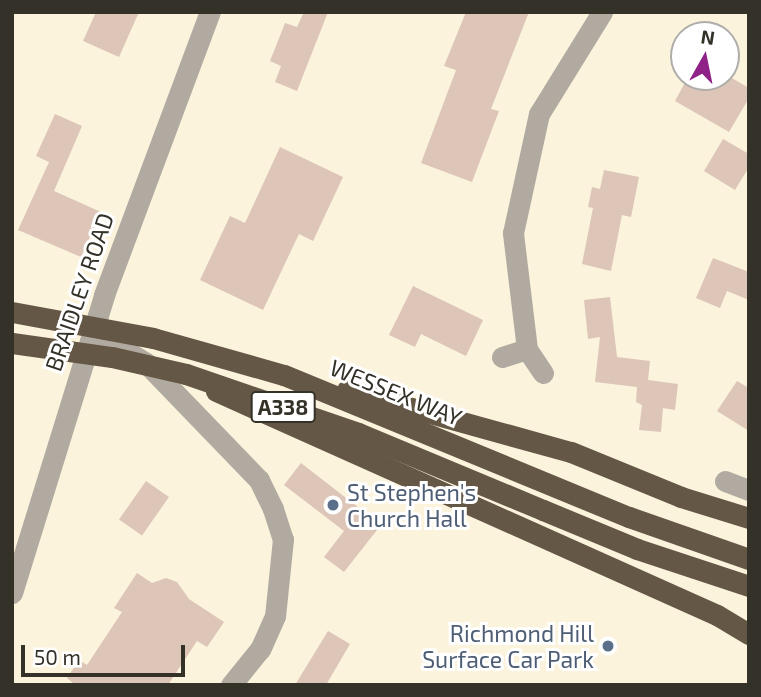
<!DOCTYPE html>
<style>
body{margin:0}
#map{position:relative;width:761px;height:697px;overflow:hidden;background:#fbf3dc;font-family:"Exo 2",sans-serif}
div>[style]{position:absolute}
.building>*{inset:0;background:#ddc6b8;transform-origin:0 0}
.minor>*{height:21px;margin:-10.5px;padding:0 10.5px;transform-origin:10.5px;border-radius:10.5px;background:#b1aaa1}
.highway>*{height:21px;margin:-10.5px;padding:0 10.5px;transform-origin:10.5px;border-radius:10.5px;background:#655746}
.highway-bridge>*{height:21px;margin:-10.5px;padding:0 10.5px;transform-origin:10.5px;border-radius:10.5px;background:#655746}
.dots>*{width:19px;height:19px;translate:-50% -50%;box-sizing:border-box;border:4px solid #fff;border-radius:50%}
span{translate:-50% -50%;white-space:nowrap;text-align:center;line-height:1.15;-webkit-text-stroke:6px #fff;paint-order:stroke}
.shield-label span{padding:2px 5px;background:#fff;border:2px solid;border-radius:5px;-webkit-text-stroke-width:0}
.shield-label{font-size:21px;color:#343128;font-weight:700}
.street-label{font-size:23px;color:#343128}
.service-label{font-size:23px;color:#4e5e75}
.left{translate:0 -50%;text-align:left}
.right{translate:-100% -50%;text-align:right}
.frame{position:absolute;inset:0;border:14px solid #343128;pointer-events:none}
.north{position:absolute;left:670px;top:21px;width:70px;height:70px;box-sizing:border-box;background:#fff;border:2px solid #aeada9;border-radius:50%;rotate:9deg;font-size:19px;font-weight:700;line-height:28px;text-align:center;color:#343128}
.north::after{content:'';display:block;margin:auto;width:24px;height:32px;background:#8e2286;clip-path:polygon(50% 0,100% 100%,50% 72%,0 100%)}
.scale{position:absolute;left:21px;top:645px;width:164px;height:32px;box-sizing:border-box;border:4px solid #343128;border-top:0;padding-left:9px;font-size:21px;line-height:24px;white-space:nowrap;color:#343128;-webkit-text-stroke:5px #fff;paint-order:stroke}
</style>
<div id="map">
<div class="building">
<i style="clip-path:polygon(96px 12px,139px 12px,119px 57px,83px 41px)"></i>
<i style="clip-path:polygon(304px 12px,328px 12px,297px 91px,275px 82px,281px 66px,270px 61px,285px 23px,297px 27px)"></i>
<i style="clip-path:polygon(466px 12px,529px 12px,491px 109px,499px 111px,472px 182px,421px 163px,456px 70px,444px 66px)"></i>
<i style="clip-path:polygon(688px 77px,730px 77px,749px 88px,749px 98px,729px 132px,675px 101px)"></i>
<i style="clip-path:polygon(55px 114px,82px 126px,54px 191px,101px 212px,81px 257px,18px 230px,49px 162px,36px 156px)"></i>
<i style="clip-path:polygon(723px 139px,749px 154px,749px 167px,735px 190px,704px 171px)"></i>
<i style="clip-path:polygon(280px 147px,343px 177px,313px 241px,299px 234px,263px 310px,200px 280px,230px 216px,245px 223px)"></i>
<i style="clip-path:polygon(604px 170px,639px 177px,631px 217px,622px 215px,611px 271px,582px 264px,593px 208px,588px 207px,592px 187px,600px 189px)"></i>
<i style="clip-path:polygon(713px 258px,749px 272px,749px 300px,727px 291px,720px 308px,696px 298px)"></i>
<i style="clip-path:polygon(413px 286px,483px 320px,466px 356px,421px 334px,415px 347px,389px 335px)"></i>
<i style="clip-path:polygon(610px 297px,617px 357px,650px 361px,648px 380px,678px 384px,675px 410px,663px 408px,661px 432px,639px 430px,642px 405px,636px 402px,637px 387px,595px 382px,600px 337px,588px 339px,584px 300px)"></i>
<i style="clip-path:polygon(737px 381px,749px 388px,749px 431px,717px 411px)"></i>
<i style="clip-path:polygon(301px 463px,381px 525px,344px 572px,324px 557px,344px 531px,284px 485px)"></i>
<i style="left:146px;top:481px;width:28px;height:47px;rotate:35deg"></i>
<i style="clip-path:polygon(137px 573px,152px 583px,166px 578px,177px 582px,189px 599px,224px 622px,207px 647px,197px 641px,168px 685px,75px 685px,67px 678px,79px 660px,87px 665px,122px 612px,114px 608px)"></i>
<i style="clip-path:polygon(328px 631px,350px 644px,326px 685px,295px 685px)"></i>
</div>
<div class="minor">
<i style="left:90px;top:341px;width:34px;rotate:14deg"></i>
<i style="left:123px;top:349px;width:27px;rotate:31deg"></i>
<i style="left:146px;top:363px;width:163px;rotate:46deg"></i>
<i style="left:259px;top:480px;width:32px;rotate:64deg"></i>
<i style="left:273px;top:509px;width:32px;rotate:72deg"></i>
<i style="left:283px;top:539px;width:77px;rotate:95.9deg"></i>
<i style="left:275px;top:616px;width:36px;rotate:114deg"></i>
<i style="left:260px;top:649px;width:46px;rotate:128.9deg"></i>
<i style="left:502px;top:357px;width:26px;rotate:-18deg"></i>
<i style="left:543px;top:373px;width:29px;rotate:-124deg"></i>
<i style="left:527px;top:349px;width:117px;rotate:-96.9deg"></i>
<i style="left:513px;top:233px;width:122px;rotate:-77.7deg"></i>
<i style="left:539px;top:114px;width:120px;rotate:-58.3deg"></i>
<i style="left:725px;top:481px;width:26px;rotate:21deg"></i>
<i style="left:12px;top:593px;width:312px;rotate:-72.8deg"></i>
<i style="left:104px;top:295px;width:302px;rotate:-69.5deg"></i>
</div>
<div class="highway">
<i style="left:284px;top:375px;width:373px;rotate:22.4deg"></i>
<i style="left:629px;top:517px;width:127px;rotate:19.3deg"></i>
<i style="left:347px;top:390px;width:232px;rotate:15.5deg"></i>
<i style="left:571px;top:452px;width:119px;rotate:22.2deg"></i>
<i style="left:681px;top:497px;width:71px;rotate:17.2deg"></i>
<i style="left:216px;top:391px;width:549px;rotate:24.09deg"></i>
<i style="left:717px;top:615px;width:37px;rotate:31deg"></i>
<i style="left:543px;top:510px;width:102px;rotate:22.5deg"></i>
<i style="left:637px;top:549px;width:118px;rotate:18.3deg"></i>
</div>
<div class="highway-bridge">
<i style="left:12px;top:312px;width:143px;rotate:10.4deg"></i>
<i style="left:153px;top:338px;width:136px;rotate:15.8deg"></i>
<i style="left:12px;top:343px;width:101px;rotate:8deg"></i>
<i style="left:112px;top:357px;width:76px;rotate:12.9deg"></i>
<i style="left:186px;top:374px;width:182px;rotate:18.9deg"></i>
<i style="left:358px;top:433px;width:200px;rotate:22.6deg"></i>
</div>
<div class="dots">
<i style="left:333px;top:505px;background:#5c6f8a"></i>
<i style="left:608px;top:646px;background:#5c6f8a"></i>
</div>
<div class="shield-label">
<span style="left:283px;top:407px">A338</span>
</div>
<div class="street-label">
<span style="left:79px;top:292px;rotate:-71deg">BRAIDLEY ROAD</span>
<span style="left:396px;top:392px;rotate:22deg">WESSEX WAY</span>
</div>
<div class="service-label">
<span class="left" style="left:347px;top:505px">St Stephen's<br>Church Hall</span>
<span class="right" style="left:594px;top:646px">Richmond Hill<br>Surface Car Park</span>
</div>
<div class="frame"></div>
<div class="north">N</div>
<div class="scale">50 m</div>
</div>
